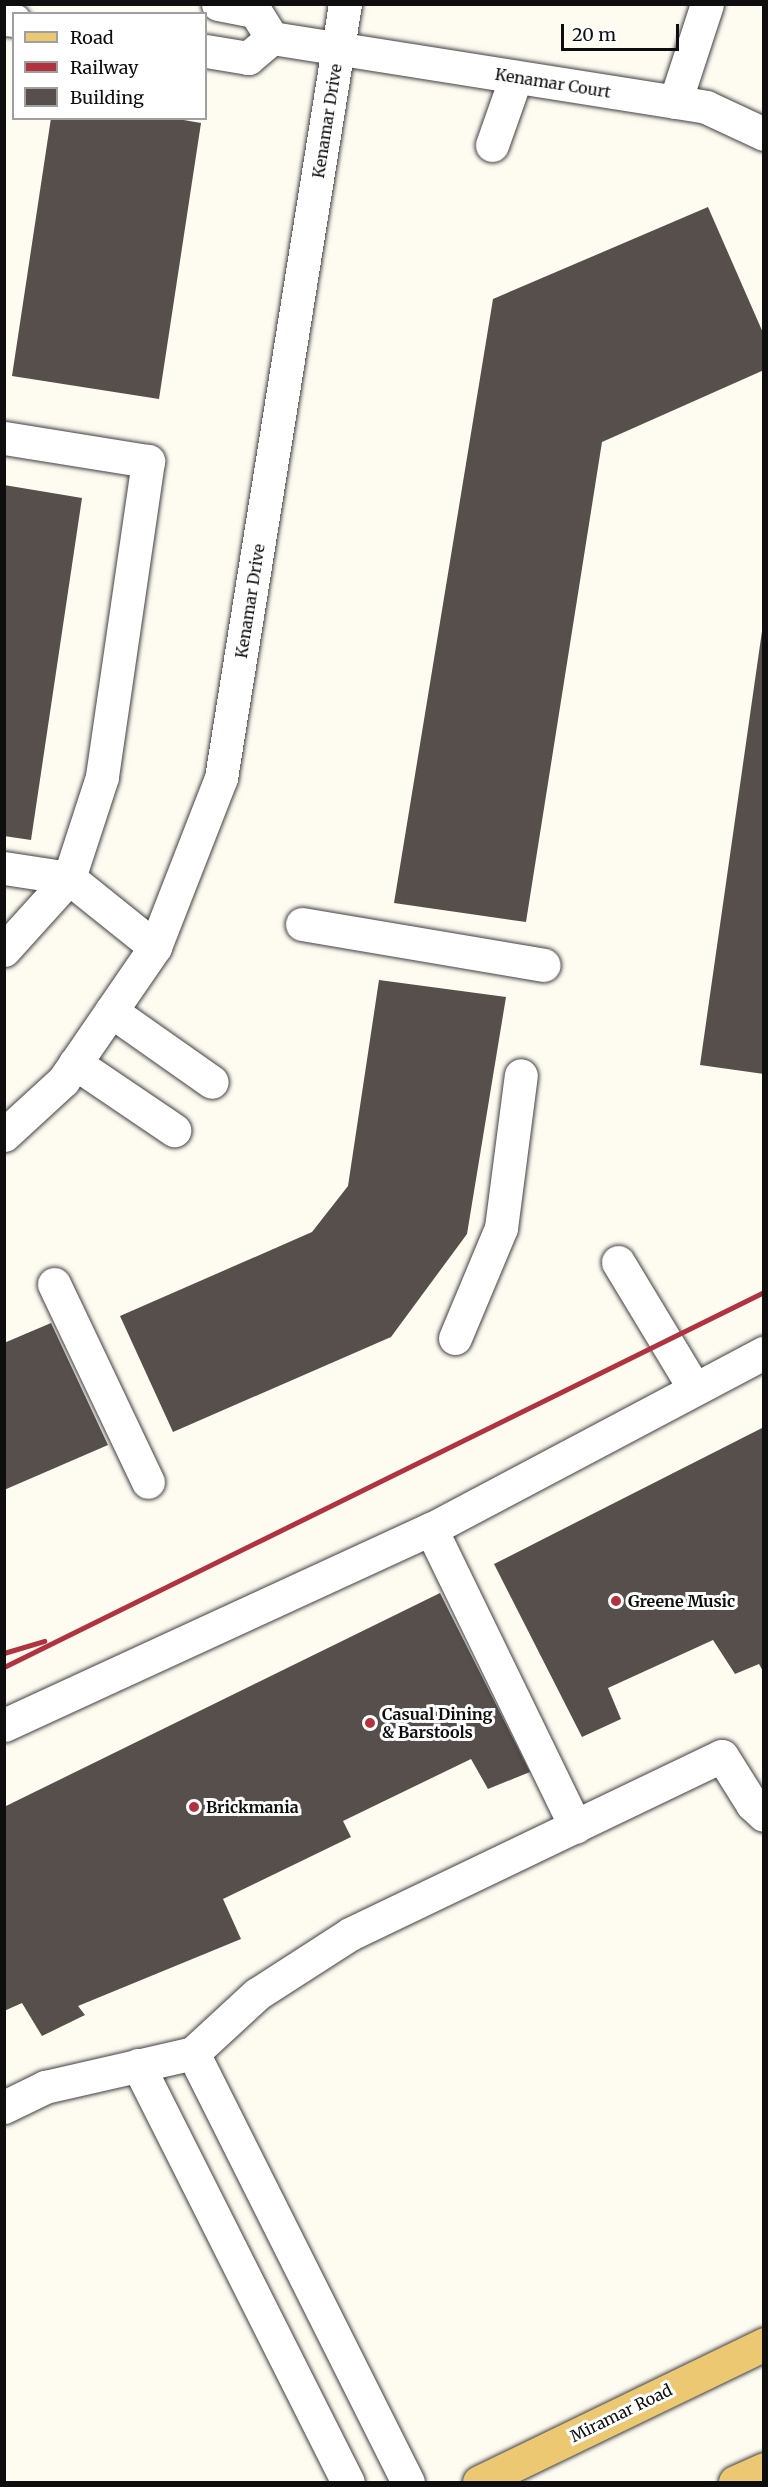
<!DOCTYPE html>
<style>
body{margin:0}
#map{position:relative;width:768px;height:2487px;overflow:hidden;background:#fefbf1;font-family:Merriweather,serif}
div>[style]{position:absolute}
.building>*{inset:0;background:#564f4c}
.roads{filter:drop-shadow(0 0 2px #414141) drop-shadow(0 0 2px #414141)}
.minor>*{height:33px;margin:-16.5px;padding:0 16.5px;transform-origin:16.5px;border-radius:16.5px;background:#fff}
.major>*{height:33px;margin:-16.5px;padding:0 16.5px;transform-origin:16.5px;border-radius:16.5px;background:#ecc873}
.rail>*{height:4.5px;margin:-2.25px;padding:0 2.25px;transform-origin:2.25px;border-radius:2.25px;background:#b23340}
.dots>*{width:16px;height:16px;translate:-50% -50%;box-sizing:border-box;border:3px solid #fff;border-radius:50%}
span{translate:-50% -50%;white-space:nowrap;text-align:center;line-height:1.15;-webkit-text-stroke:6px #fff;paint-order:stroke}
.street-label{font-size:16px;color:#0e0e0e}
.poi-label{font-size:16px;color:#0e0e0e;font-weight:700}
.left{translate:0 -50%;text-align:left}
.frame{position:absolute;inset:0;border:6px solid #0e0e0e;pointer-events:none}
.legend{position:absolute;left:12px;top:12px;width:195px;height:108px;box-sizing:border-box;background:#fff;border:2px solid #9f9f9f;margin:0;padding:8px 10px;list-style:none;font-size:18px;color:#0e0e0e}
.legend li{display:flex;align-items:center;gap:12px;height:30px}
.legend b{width:30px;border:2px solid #9f9f9f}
.scale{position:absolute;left:561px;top:24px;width:118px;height:27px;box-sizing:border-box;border:3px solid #0e0e0e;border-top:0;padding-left:8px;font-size:18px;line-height:21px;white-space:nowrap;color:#0e0e0e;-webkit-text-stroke:4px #fff;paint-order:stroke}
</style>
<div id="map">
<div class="building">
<i style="clip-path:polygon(51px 118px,172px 118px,201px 123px,159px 399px,12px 376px)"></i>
<i style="clip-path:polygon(708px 207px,764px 335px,764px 370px,602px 442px,526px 922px,394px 903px,493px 299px)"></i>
<i style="clip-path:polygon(4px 485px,82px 498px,31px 840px,4px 836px)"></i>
<i style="clip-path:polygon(764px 617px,764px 1074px,700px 1065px)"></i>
<i style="clip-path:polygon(379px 980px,506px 997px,467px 1234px,391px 1337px,173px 1432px,120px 1316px,312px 1232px,348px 1186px)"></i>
<i style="clip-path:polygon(51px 1323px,108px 1445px,4px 1490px,4px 1343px)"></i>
<i style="clip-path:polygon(764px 1427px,764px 1673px,759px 1664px,735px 1674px,713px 1640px,608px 1688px,621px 1719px,582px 1737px,494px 1564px)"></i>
<i style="clip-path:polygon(440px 1593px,530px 1772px,488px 1789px,471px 1759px,343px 1821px,351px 1837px,223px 1899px,241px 1939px,78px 2006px,85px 2015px,42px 2036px,22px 2003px,4px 2011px,4px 1807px)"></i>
</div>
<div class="roads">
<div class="minor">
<i style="left:218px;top:4px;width:38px;rotate:11deg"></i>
<i style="left:255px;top:11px;width:32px;rotate:58deg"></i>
<i style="left:272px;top:38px;width:439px;rotate:9deg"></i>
<i style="left:706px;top:107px;width:64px;rotate:25deg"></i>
<i style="left:4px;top:19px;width:10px;rotate:6deg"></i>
<i style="left:206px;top:51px;width:43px;rotate:9.5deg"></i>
<i style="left:248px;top:58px;width:31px;rotate:-40deg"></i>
<i style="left:675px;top:102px;width:103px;rotate:-71.9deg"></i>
<i style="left:492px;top:145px;width:72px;rotate:-70.6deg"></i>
<i style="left:4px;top:438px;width:146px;rotate:9.1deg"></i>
<i style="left:148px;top:461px;width:319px;rotate:98.3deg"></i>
<i style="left:102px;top:777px;width:106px;rotate:108.1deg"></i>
<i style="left:69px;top:878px;width:97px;rotate:132.1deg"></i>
<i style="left:4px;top:868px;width:66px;rotate:8.7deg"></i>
<i style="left:69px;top:878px;width:110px;rotate:38.7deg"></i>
<i style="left:302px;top:924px;width:245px;rotate:9.6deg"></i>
<i style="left:111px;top:1011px;width:123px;rotate:35.1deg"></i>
<i style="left:75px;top:1063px;width:120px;rotate:34.1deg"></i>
<i style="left:4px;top:1135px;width:80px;rotate:-42.5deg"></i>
<i style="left:63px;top:1081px;width:163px;rotate:-55.5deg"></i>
<i style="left:155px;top:947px;width:181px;rotate:-68.7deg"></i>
<i style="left:221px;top:778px;width:784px;rotate:-80.9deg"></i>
<i style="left:618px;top:1262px;width:147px;rotate:58.9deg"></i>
<i style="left:54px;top:1284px;width:219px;rotate:64.6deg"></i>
<i style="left:455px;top:1338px;width:119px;rotate:-67.3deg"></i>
<i style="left:501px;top:1228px;width:154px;rotate:-82.6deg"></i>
<i style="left:431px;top:1529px;width:331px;rotate:64.1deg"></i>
<i style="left:4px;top:1725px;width:470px;rotate:-24.7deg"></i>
<i style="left:431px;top:1529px;width:377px;rotate:-27.9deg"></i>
<i style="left:193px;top:2053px;width:480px;rotate:63.4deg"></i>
<i style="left:138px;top:2065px;width:467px;rotate:63.3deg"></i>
<i style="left:4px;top:2107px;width:46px;rotate:-26deg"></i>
<i style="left:45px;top:2087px;width:152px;rotate:-12.9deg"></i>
<i style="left:193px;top:2053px;width:87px;rotate:-42.7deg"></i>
<i style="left:257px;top:1994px;width:111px;rotate:-32.8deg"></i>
<i style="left:350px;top:1934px;width:412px;rotate:-25.6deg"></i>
<i style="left:722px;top:1756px;width:57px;rotate:58deg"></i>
<i style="left:752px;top:1804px;width:16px;rotate:43deg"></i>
</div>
<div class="major">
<i style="left:479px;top:2482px;width:317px;rotate:-25.8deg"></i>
<i style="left:735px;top:2482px;width:32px;rotate:-24deg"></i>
</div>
</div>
<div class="rail">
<i style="left:4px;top:1653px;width:42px;rotate:-16.7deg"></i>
<i style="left:4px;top:1667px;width:847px;rotate:-26.26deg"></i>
</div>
<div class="dots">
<i style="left:616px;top:1601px;background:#b23340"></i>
<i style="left:370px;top:1723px;background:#b23340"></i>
<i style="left:194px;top:1807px;background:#b23340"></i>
</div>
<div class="street-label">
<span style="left:553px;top:83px;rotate:9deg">Kenamar Court</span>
<span style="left:327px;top:121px;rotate:-81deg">Kenamar Drive</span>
<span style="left:250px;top:601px;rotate:-81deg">Kenamar Drive</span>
<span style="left:621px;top:2413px;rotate:-26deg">Miramar Road</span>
</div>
<div class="poi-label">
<span class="left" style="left:628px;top:1601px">Greene Music</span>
<span class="left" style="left:382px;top:1723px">Casual Dining<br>&amp; Barstools</span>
<span class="left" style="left:206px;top:1807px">Brickmania</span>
</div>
<div class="frame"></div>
<ul class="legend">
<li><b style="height:8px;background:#ecc873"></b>Road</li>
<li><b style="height:8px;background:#b23340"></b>Railway</li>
<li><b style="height:16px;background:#564f4c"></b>Building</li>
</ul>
<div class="scale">20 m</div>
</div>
